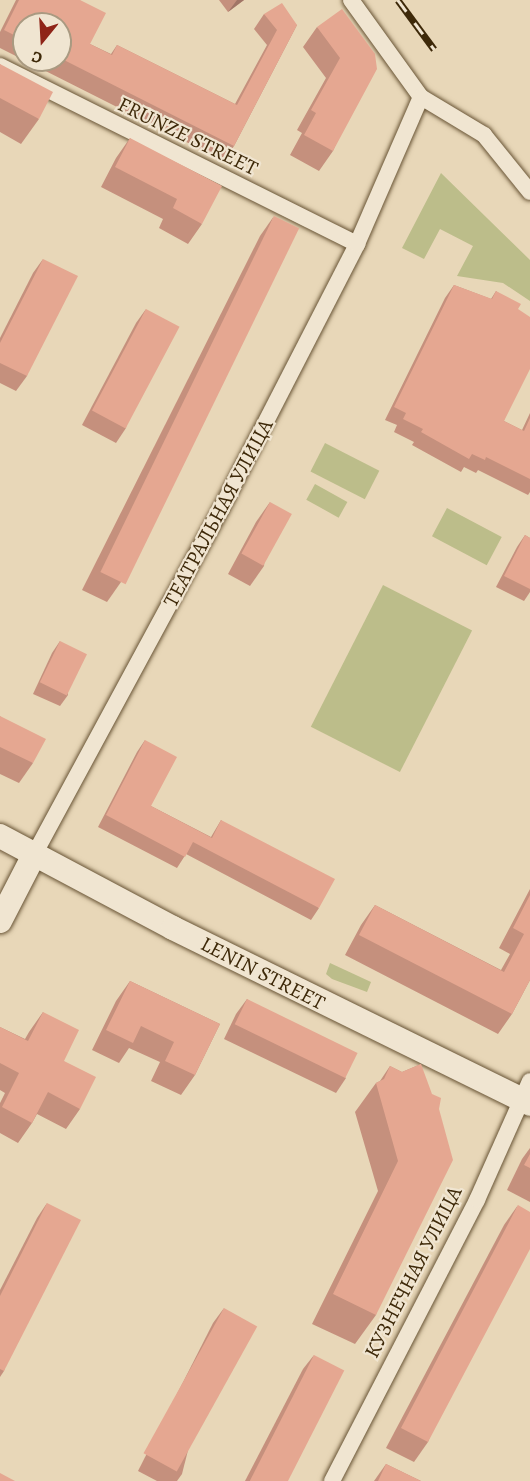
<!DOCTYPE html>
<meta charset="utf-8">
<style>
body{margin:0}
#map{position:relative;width:530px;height:1481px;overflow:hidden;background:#e8d7b8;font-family:Alegreya,serif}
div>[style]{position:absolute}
.green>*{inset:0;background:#bcbd8a;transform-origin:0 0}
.roads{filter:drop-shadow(0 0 2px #685435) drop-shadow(0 0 2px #685435)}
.street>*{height:16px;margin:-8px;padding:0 8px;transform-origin:8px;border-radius:8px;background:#f0e5d1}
.secondary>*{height:24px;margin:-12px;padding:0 12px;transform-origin:12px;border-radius:12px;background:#f0e5d1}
.rail>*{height:7px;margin-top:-3.5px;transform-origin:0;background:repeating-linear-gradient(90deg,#f0e5d1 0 14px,#3e2909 0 28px);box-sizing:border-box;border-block:2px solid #3e2909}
.wall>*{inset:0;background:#c5907d}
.shaded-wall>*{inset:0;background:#a07566}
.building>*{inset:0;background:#e5a791;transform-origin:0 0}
span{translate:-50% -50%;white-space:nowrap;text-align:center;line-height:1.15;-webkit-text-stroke:4.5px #f0e5d1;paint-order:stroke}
.street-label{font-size:21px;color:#3e2909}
.north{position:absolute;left:12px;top:12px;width:60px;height:60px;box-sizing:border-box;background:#f0e5d1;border:2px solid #a99a81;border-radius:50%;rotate:198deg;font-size:16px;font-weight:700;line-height:24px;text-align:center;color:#3e2909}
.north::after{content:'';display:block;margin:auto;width:21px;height:27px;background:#8f2418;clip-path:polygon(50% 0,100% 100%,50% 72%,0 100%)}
</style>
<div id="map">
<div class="green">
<i style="clip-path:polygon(441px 173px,530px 260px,530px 301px,503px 283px,457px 276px,473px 246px,440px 229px,424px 259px,402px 248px)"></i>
<i style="left:325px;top:443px;width:61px;height:32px;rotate:27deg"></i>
<i style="left:315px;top:484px;width:37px;height:18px;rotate:29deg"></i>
<i style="left:447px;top:508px;width:62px;height:32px;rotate:28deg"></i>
<i style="left:383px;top:585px;width:100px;height:159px;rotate:27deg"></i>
<i style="clip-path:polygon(330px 963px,371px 982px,367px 992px,332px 979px,326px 974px)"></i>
</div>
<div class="roads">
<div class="street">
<i style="left:351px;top:0;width:120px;rotate:54.2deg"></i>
<i style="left:421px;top:97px;width:74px;rotate:31.1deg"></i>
<i style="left:484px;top:135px;width:73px;rotate:51.1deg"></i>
<i style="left:0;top:66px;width:399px;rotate:26.5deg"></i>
<i style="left:35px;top:853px;width:391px;rotate:-61.6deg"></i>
<i style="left:221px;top:509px;width:298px;rotate:-62.8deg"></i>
<i style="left:357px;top:244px;width:160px;rotate:-66.5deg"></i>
<i style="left:332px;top:1481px;width:316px;rotate:-62.7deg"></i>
<i style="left:477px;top:1200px;width:130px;rotate:-66deg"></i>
</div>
<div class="secondary">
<i style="left:0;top:836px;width:196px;rotate:28deg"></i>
<i style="left:173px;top:928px;width:398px;rotate:26.2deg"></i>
<i style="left:0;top:921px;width:76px;rotate:-62.8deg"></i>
</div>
</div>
<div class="rail">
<i style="left:398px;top:0;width:61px;rotate:53.7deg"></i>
</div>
<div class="wall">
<i style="clip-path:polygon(evenodd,16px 0,80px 0,90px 44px,111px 54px,117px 45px,235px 104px,267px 45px,254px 29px,264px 14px,297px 25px,234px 146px,224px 161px,0 48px,0 32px,16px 0,24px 24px,60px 24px,60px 60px,24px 60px,24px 24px)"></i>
<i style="clip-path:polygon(219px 0,244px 0,228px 12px)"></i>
<i style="clip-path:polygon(317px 27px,375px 54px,333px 151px,319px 171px,290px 155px,302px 133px,297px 130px,326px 78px,303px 47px)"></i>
<i style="clip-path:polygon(0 64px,39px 119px,21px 144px,0 132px)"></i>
<i style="clip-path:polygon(130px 138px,202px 224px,188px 244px,159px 228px,163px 219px,101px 187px,116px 158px)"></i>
<i style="clip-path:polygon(274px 216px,121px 582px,107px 602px,82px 590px,260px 236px)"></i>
<i style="clip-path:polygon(43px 259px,27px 376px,16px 391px,0 383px,0 338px,33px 273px)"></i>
<i style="clip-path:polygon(454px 285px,491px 299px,496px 291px,518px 309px,504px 421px,522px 430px,530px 413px,530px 492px,528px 495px,478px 470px,476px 473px,464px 467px,461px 472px,412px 445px,414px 442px,394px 432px,397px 425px,385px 420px,445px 298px)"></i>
<i style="clip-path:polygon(146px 309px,126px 428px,116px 443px,82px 425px,136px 323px)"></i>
<i style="clip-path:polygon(270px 502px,264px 566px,250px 586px,228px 574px,256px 522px)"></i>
<i style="clip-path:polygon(525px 535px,530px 538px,530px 592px,524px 601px,496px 587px,517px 547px)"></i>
<i style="clip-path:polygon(60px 641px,68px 695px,60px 706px,33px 694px,52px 653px)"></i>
<i style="clip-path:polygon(0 716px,33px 763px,19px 783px,0 774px)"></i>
<i style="clip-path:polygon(145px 740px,151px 806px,211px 837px,221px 820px,319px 908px,311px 920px,186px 854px,177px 868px,98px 827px,137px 752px)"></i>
<i style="clip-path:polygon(530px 889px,530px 980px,512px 1014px,498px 1034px,345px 955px,361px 925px,375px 905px,501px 970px,510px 954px,499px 948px)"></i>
<i style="clip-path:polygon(130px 981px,220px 1024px,195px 1075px,181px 1095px,151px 1081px,160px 1062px,129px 1048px,119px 1063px,92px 1050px,116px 1001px)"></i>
<i style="clip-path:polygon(247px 999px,346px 1078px,336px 1093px,224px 1039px,236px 1014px)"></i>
<i style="clip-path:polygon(43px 1012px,64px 1061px,80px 1109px,66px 1129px,37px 1114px,32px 1123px,18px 1143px,0 1133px,0 1103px,5px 1093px,0 1090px,0 1027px,25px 1039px,29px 1032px)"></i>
<i style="clip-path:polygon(421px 1064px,376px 1315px,355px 1344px,312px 1324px,378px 1191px,355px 1112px,376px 1083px,380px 1081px,390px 1066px,402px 1072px)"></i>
<i style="clip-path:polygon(530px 1148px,530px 1202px,507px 1190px,522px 1159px)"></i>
<i style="clip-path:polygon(47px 1203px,4px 1371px,0 1377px,0 1290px,37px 1218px)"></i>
<i style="clip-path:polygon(518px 1205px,428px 1442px,414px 1462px,386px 1448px,504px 1225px)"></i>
<i style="clip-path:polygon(224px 1308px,182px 1474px,177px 1481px,157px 1481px,138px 1471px,213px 1323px)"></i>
<i style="clip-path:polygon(314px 1355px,286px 1481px,245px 1481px,303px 1369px)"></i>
<i style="clip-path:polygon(386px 1464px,421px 1481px,374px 1481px)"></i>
</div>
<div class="shaded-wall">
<i style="clip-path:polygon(237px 0,244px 0,228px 12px)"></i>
</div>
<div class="building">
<i style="clip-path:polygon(19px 0,80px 0,106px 13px,90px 44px,112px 55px,117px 45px,237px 105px,277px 30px,264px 14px,282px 3px,297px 25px,234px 146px,60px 58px,60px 24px,24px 24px,24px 40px,4px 30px)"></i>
<i style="clip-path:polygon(342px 9px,375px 54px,377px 69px,333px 151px,304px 135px,316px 113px,311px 110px,340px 58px,317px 27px)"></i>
<i style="clip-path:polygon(0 64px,53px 92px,39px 119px,0 98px)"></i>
<i style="clip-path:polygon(130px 138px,222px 186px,202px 224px,173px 208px,177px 199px,115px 167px)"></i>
<i style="left:274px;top:216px;width:28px;height:396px;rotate:26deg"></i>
<i style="clip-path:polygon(43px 259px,78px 276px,27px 376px,0 363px,0 343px)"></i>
<i style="clip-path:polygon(454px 285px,492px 299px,496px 291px,521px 304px,518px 309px,530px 317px,530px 369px,504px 421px,524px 431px,530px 418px,530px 479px,486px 457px,485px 460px,472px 454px,469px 459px,421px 432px,423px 429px,403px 419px,406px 413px,394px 407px)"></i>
<i style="left:146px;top:309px;width:38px;height:115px;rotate:28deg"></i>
<i style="left:270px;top:502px;width:25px;height:59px;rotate:29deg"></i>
<i style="clip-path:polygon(525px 535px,530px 538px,530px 589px,504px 576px)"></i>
<i style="left:60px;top:641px;width:30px;height:46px;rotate:26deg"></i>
<i style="clip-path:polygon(0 716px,46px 739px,33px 763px,0 747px)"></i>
<i style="clip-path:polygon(145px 740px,177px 757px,151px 806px,212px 838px,221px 820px,335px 879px,319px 908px,193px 842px,185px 857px,106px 815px)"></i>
<i style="clip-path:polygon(530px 895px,530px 980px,512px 1014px,359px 935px,375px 905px,504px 972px,524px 934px,513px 928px)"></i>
<i style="clip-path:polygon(130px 981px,220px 1024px,195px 1075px,165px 1061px,174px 1042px,141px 1026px,133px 1043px,106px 1030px)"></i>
<i style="left:247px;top:999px;width:123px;height:28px;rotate:26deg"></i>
<i style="clip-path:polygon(43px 1012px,79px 1030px,64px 1061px,96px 1077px,80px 1109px,48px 1092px,32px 1123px,2px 1107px,19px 1073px,0 1063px,0 1027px,28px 1041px)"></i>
<i style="clip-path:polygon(421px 1064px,432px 1094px,441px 1098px,439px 1109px,453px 1160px,376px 1315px,333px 1294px,398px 1161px,376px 1083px,384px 1079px,390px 1066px,402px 1072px)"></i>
<i style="clip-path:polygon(530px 1154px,530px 1168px,524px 1165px)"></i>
<i style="clip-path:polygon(47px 1203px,81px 1220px,4px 1371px,0 1369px,0 1296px)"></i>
<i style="clip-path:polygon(518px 1205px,530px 1212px,530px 1249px,428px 1442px,401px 1428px)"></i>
<i style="left:224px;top:1308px;width:38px;height:166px;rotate:29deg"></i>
<i style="left:314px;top:1355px;width:34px;height:142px;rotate:27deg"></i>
<i style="clip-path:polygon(386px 1464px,421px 1481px,378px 1481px)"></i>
<i style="clip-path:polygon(0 1473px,15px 1481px,0 1481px)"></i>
</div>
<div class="street-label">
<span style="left:188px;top:136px;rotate:26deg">FRUNZE STREET</span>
<span style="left:218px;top:513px;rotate:-62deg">ТЕАТРАЛЬНАЯ УЛИЦА</span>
<span style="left:263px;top:973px;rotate:27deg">LENIN STREET</span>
<span style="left:413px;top:1272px;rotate:-63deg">КУЗНЕЧНАЯ УЛИЦА</span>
</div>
<div class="north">С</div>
</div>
